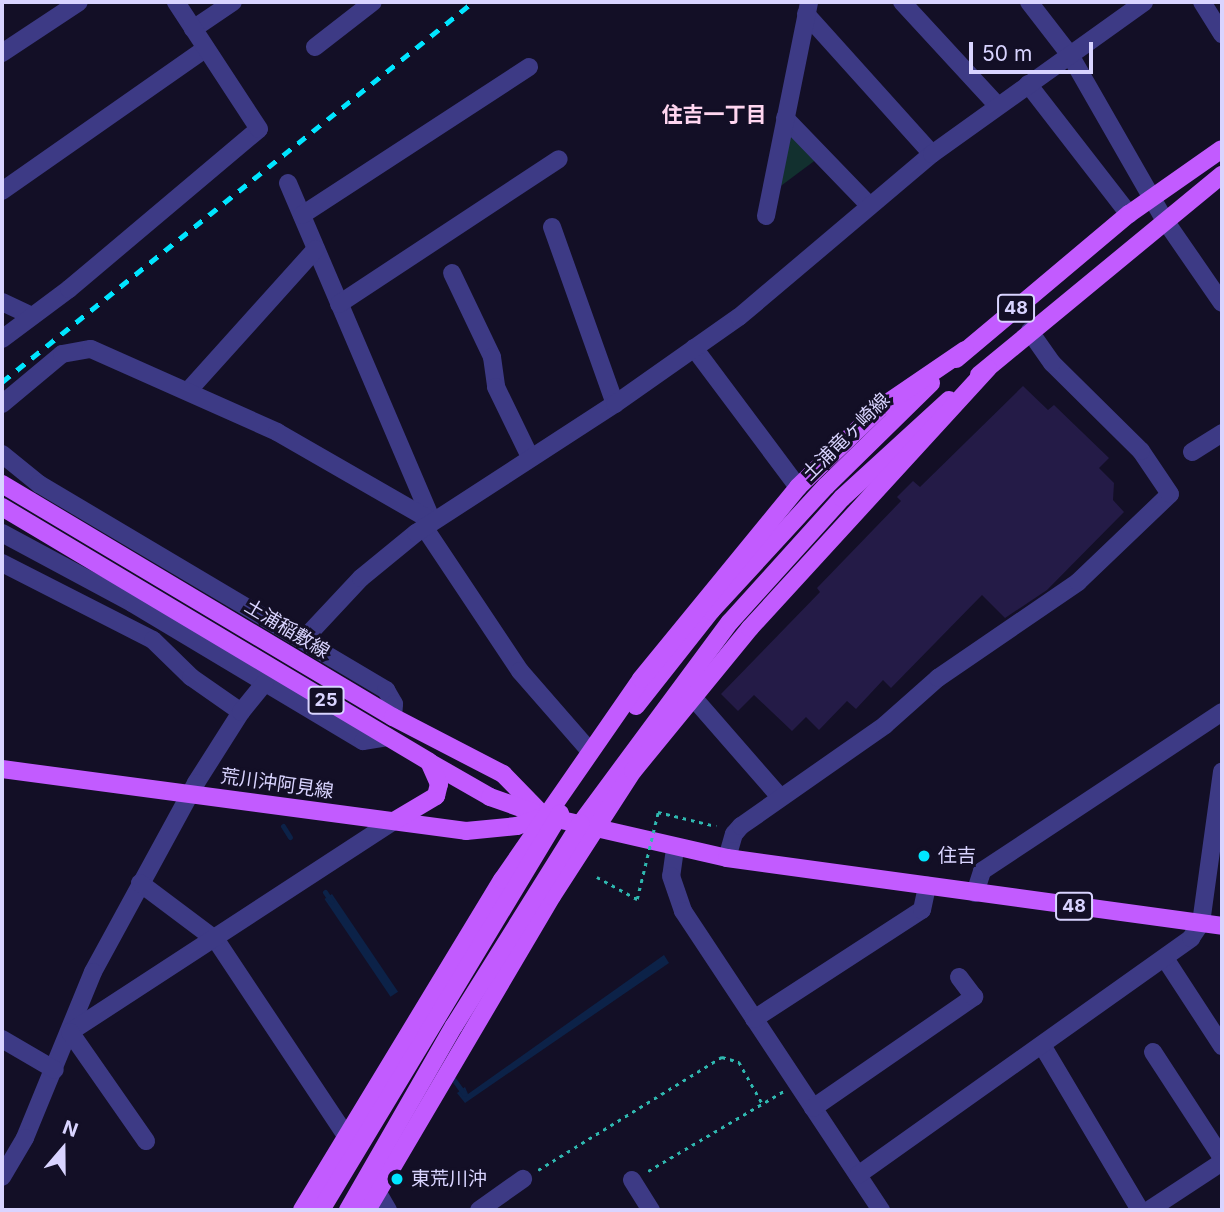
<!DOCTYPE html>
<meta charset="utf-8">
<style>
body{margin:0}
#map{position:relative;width:1224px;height:1212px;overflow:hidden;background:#130f26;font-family:Inter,"Noto Sans JP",sans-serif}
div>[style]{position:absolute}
.green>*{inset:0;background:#12302f}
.water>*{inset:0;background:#0c2248;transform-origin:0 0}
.stream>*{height:5px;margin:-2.5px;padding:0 2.5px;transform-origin:2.5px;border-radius:2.5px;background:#0c2248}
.building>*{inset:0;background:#241b47}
.path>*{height:2.5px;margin-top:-1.25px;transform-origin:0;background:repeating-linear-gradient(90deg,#2fb8b0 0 3.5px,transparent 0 8.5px)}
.minor>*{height:18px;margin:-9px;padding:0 9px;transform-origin:9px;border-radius:9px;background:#3d3a85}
.major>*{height:18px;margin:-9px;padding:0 9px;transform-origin:9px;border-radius:9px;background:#c25bff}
.rail>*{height:5px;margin-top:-2.5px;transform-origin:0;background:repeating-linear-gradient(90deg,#00e5ff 0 10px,transparent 0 19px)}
.path-bridge>*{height:2.5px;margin-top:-1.25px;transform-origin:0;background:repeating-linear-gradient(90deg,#2fb8b0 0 3.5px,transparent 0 8.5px)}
.major-bridge>*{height:18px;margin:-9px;padding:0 9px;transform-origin:9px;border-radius:9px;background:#c25bff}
.dots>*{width:19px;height:19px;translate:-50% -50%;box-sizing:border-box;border:4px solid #130f26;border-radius:50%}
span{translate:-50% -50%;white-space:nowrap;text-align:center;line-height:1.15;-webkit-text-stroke:6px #130f26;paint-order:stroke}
.shield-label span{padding:2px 5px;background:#130f26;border:2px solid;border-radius:5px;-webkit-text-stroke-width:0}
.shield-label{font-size:18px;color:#d9d4ff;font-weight:700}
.street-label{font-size:19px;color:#d9d4ff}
.poi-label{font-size:19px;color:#d9d4ff}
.left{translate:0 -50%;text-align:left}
.neighbourhood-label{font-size:21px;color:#ffd6f0;font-weight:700}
.frame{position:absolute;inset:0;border:4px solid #d9d4ff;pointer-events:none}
.north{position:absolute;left:28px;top:1114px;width:70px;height:70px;-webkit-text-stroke:5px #130f26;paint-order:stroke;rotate:20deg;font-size:19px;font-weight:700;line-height:28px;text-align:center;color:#d9d4ff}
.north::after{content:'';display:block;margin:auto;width:24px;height:32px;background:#d9d4ff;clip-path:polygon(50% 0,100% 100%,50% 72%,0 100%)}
.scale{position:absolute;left:969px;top:42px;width:124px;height:32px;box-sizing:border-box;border:4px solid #d9d4ff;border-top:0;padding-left:9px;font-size:21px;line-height:24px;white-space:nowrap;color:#d9d4ff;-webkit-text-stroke:5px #130f26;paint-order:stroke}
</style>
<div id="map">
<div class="green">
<i style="clip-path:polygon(785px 118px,821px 156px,770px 194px)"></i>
</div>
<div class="water">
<i style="left:332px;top:894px;width:118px;height:9px;rotate:56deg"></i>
<i style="clip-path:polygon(664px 955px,669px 963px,465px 1103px,457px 1093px,465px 1087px,468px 1094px)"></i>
</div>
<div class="stream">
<i style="left:283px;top:826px;width:13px;rotate:58deg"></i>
<i style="left:325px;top:892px;width:11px;rotate:56deg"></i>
<i style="left:454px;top:1080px;width:17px;rotate:54deg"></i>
</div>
<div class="building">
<i style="clip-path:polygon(1023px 386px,1048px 410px,1054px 405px,1109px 458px,1099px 468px,1114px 483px,1113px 500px,1124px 512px,1047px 590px,1005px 618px,982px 595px,891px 688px,883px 680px,856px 709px,847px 701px,819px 730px,806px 717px,792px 731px,754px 695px,738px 711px,721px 694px,820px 592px,817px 588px,901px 501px,897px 497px,913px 481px,920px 487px)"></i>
</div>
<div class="path">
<i style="left:658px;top:812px;width:60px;rotate:13.6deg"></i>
<i style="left:597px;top:877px;width:46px;rotate:28.8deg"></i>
<i style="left:538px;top:1170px;width:216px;rotate:-31.6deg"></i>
<i style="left:722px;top:1057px;width:18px;rotate:16deg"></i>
<i style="left:739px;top:1062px;width:47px;rotate:60.7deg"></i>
<i style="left:648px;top:1171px;width:158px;rotate:-30.5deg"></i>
</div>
<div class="minor">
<i style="left:902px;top:2px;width:140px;rotate:47.3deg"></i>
<i style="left:1029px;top:2px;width:67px;rotate:52.3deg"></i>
<i style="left:1070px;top:55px;width:189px;rotate:60.2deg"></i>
<i style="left:1164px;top:219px;width:102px;rotate:55.4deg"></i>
<i style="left:1202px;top:2px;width:38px;rotate:58deg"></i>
<i style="left:806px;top:14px;width:188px;rotate:48deg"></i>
<i style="left:193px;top:29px;width:48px;rotate:-34deg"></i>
<i style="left:315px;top:47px;width:73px;rotate:-37.8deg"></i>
<i style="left:2px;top:53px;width:92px;rotate:-33.5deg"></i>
<i style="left:1028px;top:84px;width:165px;rotate:52.2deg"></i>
<i style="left:785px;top:118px;width:122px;rotate:46deg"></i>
<i style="left:288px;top:183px;width:367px;rotate:66.9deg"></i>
<i style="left:2px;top:191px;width:248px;rotate:-35deg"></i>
<i style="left:302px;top:215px;width:271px;rotate:-33.1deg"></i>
<i style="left:766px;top:216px;width:218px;rotate:-78.6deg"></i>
<i style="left:552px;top:227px;width:188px;rotate:70.4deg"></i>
<i style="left:452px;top:273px;width:93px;rotate:64.5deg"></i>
<i style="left:492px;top:357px;width:30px;rotate:82deg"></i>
<i style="left:496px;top:387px;width:78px;rotate:64.1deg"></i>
<i style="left:2px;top:302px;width:31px;rotate:25deg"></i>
<i style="left:339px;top:304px;width:263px;rotate:-33.4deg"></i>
<i style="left:2px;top:339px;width:84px;rotate:-36.7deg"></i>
<i style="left:69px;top:289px;width:248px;rotate:-40.1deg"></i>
<i style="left:259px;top:129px;width:152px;rotate:-123.2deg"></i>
<i style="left:694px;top:348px;width:174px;rotate:53.2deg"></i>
<i style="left:188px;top:391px;width:191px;rotate:-48deg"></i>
<i style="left:2px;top:404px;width:78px;rotate:-39.8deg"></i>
<i style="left:62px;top:354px;width:29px;rotate:-10deg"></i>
<i style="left:91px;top:349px;width:204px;rotate:24deg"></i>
<i style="left:277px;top:432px;width:179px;rotate:29.9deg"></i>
<i style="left:1192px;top:452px;width:36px;rotate:-32deg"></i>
<i style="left:2px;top:454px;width:48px;rotate:39deg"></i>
<i style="left:39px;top:484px;width:404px;rotate:30.7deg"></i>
<i style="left:386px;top:690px;width:16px;rotate:60deg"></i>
<i style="left:394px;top:704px;width:13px;rotate:94deg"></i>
<i style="left:424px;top:527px;width:173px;rotate:56.3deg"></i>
<i style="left:520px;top:671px;width:105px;rotate:48.9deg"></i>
<i style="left:2px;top:533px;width:148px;rotate:28.3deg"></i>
<i style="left:132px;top:603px;width:269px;rotate:30.9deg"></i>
<i style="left:363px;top:741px;width:25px;rotate:-9deg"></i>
<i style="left:2px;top:563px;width:169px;rotate:27deg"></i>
<i style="left:153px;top:640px;width:53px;rotate:44.2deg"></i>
<i style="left:191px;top:677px;width:61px;rotate:35deg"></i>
<i style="left:241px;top:712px;width:84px;rotate:122.4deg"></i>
<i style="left:196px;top:783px;width:215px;rotate:118.6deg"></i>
<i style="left:93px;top:972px;width:179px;rotate:112.3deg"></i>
<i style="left:25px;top:1138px;width:45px;rotate:120.5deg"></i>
<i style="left:303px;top:640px;width:85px;rotate:-46.9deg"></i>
<i style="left:361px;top:578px;width:71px;rotate:-39.3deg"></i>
<i style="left:416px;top:533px;width:237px;rotate:-33deg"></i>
<i style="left:615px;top:404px;width:151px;rotate:-35.1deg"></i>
<i style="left:739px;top:317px;width:253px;rotate:-40.2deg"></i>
<i style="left:932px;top:154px;width:261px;rotate:-35.6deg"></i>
<i style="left:691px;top:695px;width:135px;rotate:48.9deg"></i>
<i style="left:241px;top:712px;width:38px;rotate:-51deg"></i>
<i style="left:675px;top:849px;width:27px;rotate:98deg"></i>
<i style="left:671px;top:876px;width:37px;rotate:71deg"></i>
<i style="left:683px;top:911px;width:359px;rotate:56.5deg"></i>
<i style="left:727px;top:858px;width:25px;rotate:-74deg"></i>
<i style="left:734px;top:834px;width:11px;rotate:-49deg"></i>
<i style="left:741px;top:826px;width:176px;rotate:-35deg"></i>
<i style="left:885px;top:725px;width:71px;rotate:-41.6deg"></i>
<i style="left:938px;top:678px;width:170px;rotate:-34.4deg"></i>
<i style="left:1078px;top:582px;width:127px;rotate:-43.7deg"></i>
<i style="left:1170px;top:494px;width:52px;rotate:-124deg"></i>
<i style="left:1141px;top:451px;width:125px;rotate:-135.3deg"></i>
<i style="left:1052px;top:363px;width:39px;rotate:-125deg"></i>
<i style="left:140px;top:883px;width:95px;rotate:36.9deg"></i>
<i style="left:216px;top:940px;width:235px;rotate:56.4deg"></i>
<i style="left:975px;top:893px;width:23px;rotate:-72deg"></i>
<i style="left:982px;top:871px;width:288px;rotate:-33.5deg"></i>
<i style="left:1166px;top:960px;width:103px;rotate:56.9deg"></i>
<i style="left:754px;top:1019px;width:200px;rotate:-33deg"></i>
<i style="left:922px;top:910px;width:25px;rotate:-78deg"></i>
<i style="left:70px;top:1032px;width:387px;rotate:-33.1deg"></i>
<i style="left:70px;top:1032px;width:133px;rotate:55.1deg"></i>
<i style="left:2px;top:1039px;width:61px;rotate:30.3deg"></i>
<i style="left:1042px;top:1045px;width:192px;rotate:59.3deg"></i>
<i style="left:1153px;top:1052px;width:126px;rotate:56.9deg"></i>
<i style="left:813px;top:1108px;width:196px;rotate:-34.6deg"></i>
<i style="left:974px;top:997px;width:25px;rotate:-127deg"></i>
<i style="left:858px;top:1175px;width:409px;rotate:-35.4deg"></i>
<i style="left:1191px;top:938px;width:18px;rotate:-56deg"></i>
<i style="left:1201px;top:923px;width:153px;rotate:-82.1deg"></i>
<i style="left:632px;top:1180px;width:36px;rotate:58deg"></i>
<i style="left:378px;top:1193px;width:20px;rotate:60deg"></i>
<i style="left:479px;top:1210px;width:54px;rotate:-35.2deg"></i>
<i style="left:1149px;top:1210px;width:87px;rotate:-33.3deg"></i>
</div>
<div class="major">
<i style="left:956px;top:359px;width:226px;rotate:-40deg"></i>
<i style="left:1129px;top:214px;width:113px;rotate:-35deg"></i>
<i style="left:979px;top:375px;width:315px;rotate:-39.5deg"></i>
<i style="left:2px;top:484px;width:455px;rotate:30.8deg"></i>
<i style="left:393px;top:717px;width:124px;rotate:27.4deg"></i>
<i style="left:503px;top:774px;width:52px;rotate:45.8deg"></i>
<i style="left:2px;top:507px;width:497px;rotate:30.8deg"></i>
<i style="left:429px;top:762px;width:70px;rotate:29.8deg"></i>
<i style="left:490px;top:797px;width:57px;rotate:19.4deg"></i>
<i style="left:544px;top:816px;width:188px;rotate:12.9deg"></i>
<i style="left:727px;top:858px;width:500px;rotate:7.8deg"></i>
<i style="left:636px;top:706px;width:121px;rotate:-51.7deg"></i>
<i style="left:711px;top:611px;width:170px;rotate:-47.4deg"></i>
<i style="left:826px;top:486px;width:147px;rotate:-44.4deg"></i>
<i style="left:2px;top:769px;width:468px;rotate:7.6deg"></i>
<i style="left:466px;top:831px;width:51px;rotate:-5.6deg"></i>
<i style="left:517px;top:826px;width:29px;rotate:-20deg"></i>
<i style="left:394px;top:821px;width:49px;rotate:-30.8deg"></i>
<i style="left:436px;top:796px;width:12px;rotate:-76deg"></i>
<i style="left:439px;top:784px;width:24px;rotate:-114deg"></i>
<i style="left:581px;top:823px;width:250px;rotate:-53.5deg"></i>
<i style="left:730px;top:622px;width:167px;rotate:-47.9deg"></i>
<i style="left:842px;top:498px;width:145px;rotate:-42.5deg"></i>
<i style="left:302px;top:1210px;width:386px;rotate:-58.8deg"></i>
<i style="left:502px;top:880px;width:244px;rotate:-55.3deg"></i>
<i style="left:641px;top:679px;width:248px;rotate:-50.7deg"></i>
<i style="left:798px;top:487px;width:114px;rotate:-43.9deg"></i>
<i style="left:880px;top:408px;width:103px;rotate:-34.3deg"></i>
<i style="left:367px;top:1210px;width:364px;rotate:-59.5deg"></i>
<i style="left:552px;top:896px;width:149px;rotate:-57.1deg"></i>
<i style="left:633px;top:771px;width:185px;rotate:-50.7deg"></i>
<i style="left:750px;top:628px;width:352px;rotate:-47.5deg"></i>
</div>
<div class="rail">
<i style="left:2px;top:382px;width:605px;rotate:-38.9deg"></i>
</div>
<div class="path-bridge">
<i style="left:637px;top:899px;width:89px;rotate:-76.4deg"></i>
</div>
<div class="major-bridge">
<i style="left:321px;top:1210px;width:463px;rotate:-58.9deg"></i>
<i style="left:348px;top:1210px;width:212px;rotate:-60.1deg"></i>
<i style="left:454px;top:1026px;width:239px;rotate:-58deg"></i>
</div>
<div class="dots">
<i style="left:924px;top:856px;background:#00e5ff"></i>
<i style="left:397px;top:1179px;background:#00e5ff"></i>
</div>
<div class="shield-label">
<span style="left:1016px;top:308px">48</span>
<span style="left:326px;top:700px">25</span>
<span style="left:1074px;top:906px">48</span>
</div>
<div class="street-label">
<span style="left:846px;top:437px;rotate:-45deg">土浦竜ヶ崎線</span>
<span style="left:287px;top:629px;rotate:31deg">土浦稲敷線</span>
<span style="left:277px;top:784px;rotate:8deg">荒川沖阿見線</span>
</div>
<div class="poi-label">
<span class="left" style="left:938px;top:856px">住吉</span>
<span class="left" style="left:411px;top:1179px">東荒川沖</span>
</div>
<div class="neighbourhood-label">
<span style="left:714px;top:115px">住吉一丁目</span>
</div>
<div class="frame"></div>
<div class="north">N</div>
<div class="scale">50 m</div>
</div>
